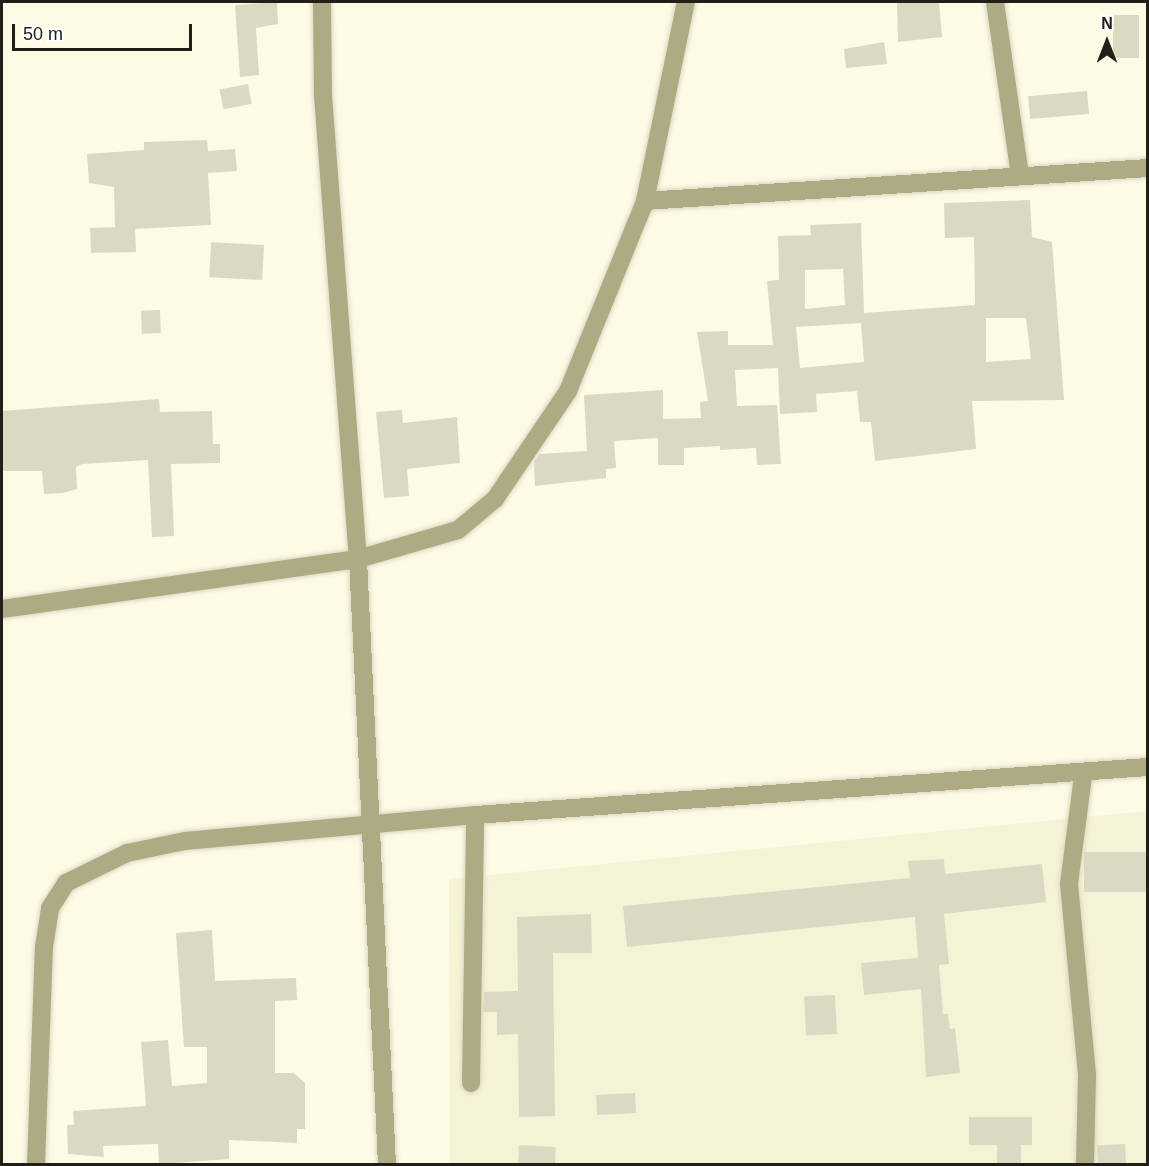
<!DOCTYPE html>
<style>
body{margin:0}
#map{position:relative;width:1149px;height:1166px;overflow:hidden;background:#fdfbe5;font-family:Helvetica,sans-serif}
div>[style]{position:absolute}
.built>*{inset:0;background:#f5f3d5}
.building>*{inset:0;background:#dbd9c4;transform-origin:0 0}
.roads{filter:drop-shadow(0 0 2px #dad8c4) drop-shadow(0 0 2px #dad8c4)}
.minor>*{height:18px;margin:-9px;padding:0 9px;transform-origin:9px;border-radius:9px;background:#aeab84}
span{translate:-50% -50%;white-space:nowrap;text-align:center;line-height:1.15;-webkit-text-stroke:4.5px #fff;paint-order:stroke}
.frame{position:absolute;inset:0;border:3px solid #212018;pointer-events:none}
.north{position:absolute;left:1077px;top:12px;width:60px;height:60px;-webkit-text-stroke:4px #fff;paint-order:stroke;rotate:0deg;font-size:16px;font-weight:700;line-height:24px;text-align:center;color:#212018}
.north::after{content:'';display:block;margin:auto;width:21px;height:27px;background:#212018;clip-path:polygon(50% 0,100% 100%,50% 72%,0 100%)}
.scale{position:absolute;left:12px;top:24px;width:180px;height:27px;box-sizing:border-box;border:3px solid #212018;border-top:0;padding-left:8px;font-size:18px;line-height:21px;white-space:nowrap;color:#212018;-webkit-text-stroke:4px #fff;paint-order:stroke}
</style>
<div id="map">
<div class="built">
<i style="clip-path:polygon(1147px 811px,1147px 1164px,450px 1164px,449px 879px)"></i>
</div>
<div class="building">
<i style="clip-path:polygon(277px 2px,278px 24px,256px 28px,259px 75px,240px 77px,235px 5px)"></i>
<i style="clip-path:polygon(897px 2px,939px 2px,942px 37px,898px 42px)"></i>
<i style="left:1113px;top:15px;width:26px;height:43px"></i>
<i style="clip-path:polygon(884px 42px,887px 64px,846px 68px,844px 49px)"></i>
<i style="left:248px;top:84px;width:20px;height:29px;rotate:79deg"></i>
<i style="left:1087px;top:91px;width:23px;height:59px;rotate:85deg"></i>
<i style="clip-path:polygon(207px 140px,208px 151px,235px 149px,237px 171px,208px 173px,211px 225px,135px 229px,136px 252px,91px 253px,90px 228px,115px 227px,114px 187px,89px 183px,87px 154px,144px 150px,144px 142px)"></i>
<i style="clip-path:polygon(evenodd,1030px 200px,1032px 237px,1052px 242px,1064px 400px,972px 401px,976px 449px,875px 461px,871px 422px,860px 422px,857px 391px,816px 394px,817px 412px,780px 414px,778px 368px,735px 370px,737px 406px,777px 405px,781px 464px,757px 465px,756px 448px,720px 450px,720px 446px,684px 448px,684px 465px,658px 465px,658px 438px,614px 441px,616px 468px,606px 469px,606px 478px,535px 486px,534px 462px,539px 454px,587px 451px,584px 395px,663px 390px,663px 419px,701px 418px,700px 402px,708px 401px,697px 332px,728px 331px,728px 345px,773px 345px,767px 281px,779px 280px,778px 236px,811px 235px,810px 225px,861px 223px,864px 313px,975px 305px,974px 237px,945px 238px,944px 203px,1030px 200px,843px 269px,845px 305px,805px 309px,805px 270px,843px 269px,1030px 200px,986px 318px,1026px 318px,1031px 359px,986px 362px,986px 318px,1030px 200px,861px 323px,864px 362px,800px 368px,796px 327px,861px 323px)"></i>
<i style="left:264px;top:245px;width:35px;height:53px;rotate:93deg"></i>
<i style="left:160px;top:310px;width:23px;height:19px;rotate:88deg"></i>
<i style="clip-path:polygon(159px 399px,160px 412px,212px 411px,213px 444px,220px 444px,220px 463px,171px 464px,174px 536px,152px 537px,148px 460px,82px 464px,76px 467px,77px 489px,63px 493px,44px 494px,42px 471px,2px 471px,2px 411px)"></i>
<i style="clip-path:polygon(402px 410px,403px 423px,457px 417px,460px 463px,407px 469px,409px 496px,384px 498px,376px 412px)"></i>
<i style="left:1148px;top:852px;width:40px;height:64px;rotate:90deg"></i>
<i style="clip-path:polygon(944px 859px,945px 874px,1042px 864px,1046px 902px,944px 914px,949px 964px,939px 965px,943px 1014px,948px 1014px,950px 1029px,955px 1028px,960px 1073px,926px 1077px,921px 989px,864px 995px,861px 963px,918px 958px,915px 917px,627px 947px,623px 906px,910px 878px,908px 861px)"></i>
<i style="clip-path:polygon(591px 914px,592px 953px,553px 953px,555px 1116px,519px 1117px,518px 1034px,497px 1035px,497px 1012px,483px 1012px,484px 992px,518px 991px,517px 917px)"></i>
<i style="clip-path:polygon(212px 930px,215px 981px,296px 978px,297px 1000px,275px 1001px,275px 1073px,294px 1073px,305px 1083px,305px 1129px,297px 1129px,297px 1143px,229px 1140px,229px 1159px,159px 1164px,158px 1144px,103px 1146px,104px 1157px,68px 1154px,67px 1125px,74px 1125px,73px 1111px,146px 1106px,141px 1042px,168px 1040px,172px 1086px,207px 1083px,207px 1047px,184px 1047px,176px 933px)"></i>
<i style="left:835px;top:995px;width:39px;height:31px;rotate:87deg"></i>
<i style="left:635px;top:1093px;width:20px;height:39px;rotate:87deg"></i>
<i style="clip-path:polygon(969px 1117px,1032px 1117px,1032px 1145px,1021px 1145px,1021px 1164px,997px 1164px,997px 1145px,969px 1145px)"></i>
<i style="left:1125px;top:1144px;width:20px;height:28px;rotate:87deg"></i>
<i style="left:519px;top:1145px;width:37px;height:19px;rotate:3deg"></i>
</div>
<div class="roads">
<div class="minor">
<i style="left:322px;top:2px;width:93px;rotate:89.4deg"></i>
<i style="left:323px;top:95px;width:465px;rotate:85.7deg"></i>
<i style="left:358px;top:559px;width:606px;rotate:87.26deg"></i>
<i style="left:995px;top:2px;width:175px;rotate:81.8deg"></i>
<i style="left:645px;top:201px;width:504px;rotate:-3.75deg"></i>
<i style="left:2px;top:609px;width:359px;rotate:-8deg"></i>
<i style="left:358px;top:559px;width:104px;rotate:-16.2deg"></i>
<i style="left:458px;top:530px;width:48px;rotate:-40deg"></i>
<i style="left:495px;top:499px;width:130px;rotate:-55.9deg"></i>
<i style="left:568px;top:391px;width:205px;rotate:-67.9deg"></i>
<i style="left:645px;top:201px;width:203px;rotate:-78.4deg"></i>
<i style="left:1083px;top:776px;width:109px;rotate:97.4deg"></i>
<i style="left:1069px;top:884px;width:193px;rotate:84.6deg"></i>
<i style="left:1087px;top:1076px;width:88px;rotate:91.3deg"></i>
<i style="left:471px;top:1083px;width:268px;rotate:-89.1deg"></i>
<i style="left:36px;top:1164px;width:217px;rotate:-87.9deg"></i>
<i style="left:44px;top:947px;width:39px;rotate:-81deg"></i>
<i style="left:50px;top:908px;width:30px;rotate:-57deg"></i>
<i style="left:66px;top:883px;width:68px;rotate:-26.2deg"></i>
<i style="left:127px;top:853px;width:59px;rotate:-11.7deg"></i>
<i style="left:185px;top:841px;width:291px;rotate:-5.1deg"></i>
<i style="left:475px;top:815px;width:675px;rotate:-4.08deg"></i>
</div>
</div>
<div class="frame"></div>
<div class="north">N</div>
<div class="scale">50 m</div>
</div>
